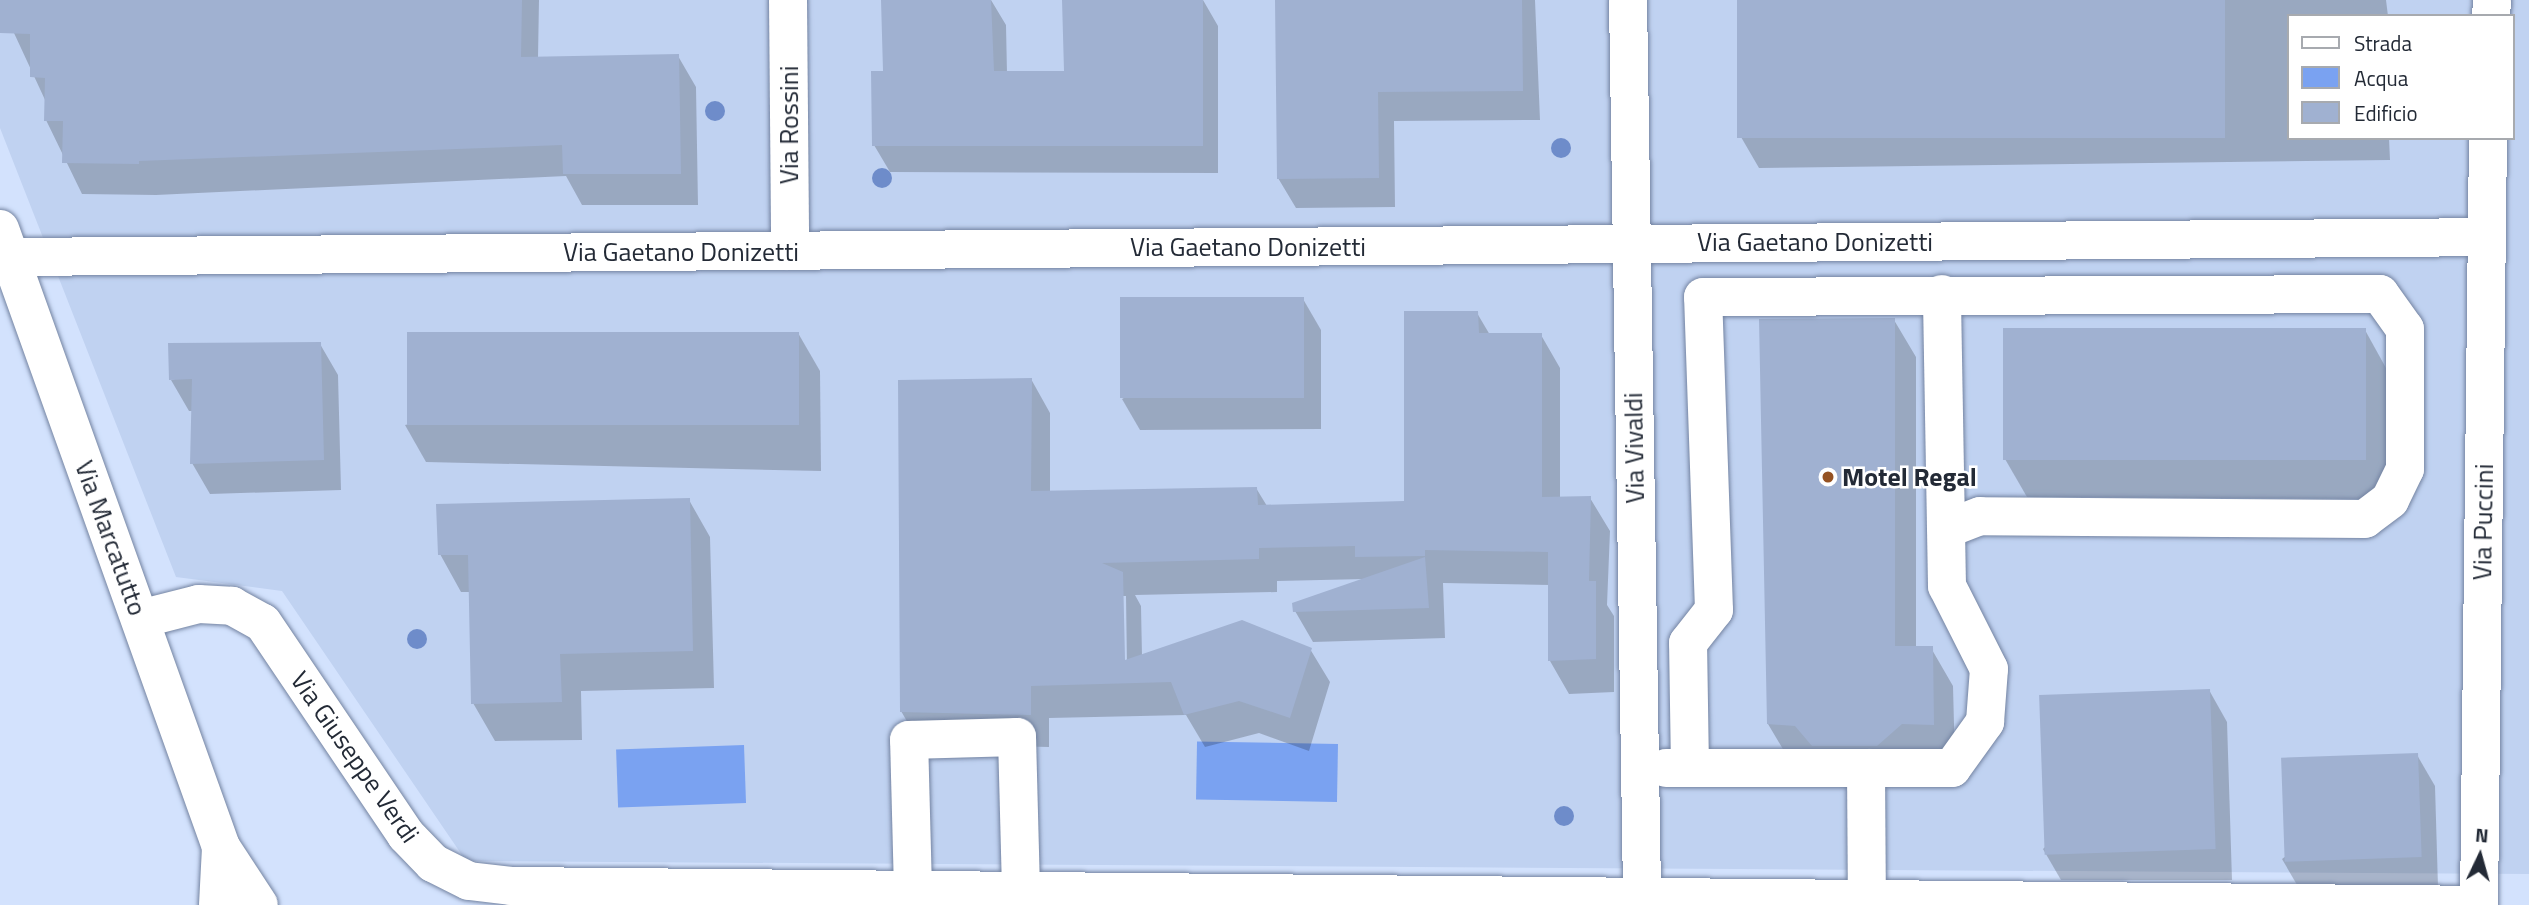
<!DOCTYPE html>
<style>
body{margin:0}
#map{position:relative;width:2529px;height:905px;overflow:hidden;background:#d3e2fd;font-family:"Titillium Web",sans-serif}
div>[style]{position:absolute}
.built>*{inset:0;background:#c0d2f1}
.water>*{inset:0;background:#7aa2f1;transform-origin:0 0}
.shadow>*{inset:0;background:#0003}
.building>*{inset:0;background:#a0b1d1;transform-origin:0 0}
.roads{filter:drop-shadow(0 0 2px #7383a1) drop-shadow(0 0 2px #7383a1)}
.minor>*{height:38px;margin:-19px;padding:0 19px;transform-origin:19px;border-radius:19px;background:#fff}
.trees>*{width:20px;height:20px;margin:-10px;border-radius:50%;background:#6e8cca}
.dots>*{width:19px;height:19px;translate:-50% -50%;box-sizing:border-box;border:4px solid #fff;border-radius:50%}
span{translate:-50% -50%;white-space:nowrap;text-align:center;line-height:1.15;-webkit-text-stroke:5px #fff;paint-order:stroke}
.street-label{font-size:26px;color:#232a36}
.poi-label{font-size:26px;color:#232a36;font-weight:700}
.left{translate:0 -50%;text-align:left}
.legend{position:absolute;left:2287px;top:14px;width:228px;height:126px;box-sizing:border-box;background:#fff;border:2px solid #a7aaaf;margin:0;padding:9px 12px;list-style:none;font-size:21px;color:#232a36}
.legend li{display:flex;align-items:center;gap:14px;height:35px}
.legend b{width:35px;border:2px solid #a7aaaf}
.north{position:absolute;left:2445px;top:821px;width:70px;height:70px;-webkit-text-stroke:5px #fff;paint-order:stroke;rotate:5deg;font-size:19px;font-weight:700;line-height:28px;text-align:center;color:#232a36}
.north::after{content:'';display:block;margin:auto;width:24px;height:32px;background:#232a36;clip-path:polygon(50% 0,100% 100%,50% 72%,0 100%)}
</style>
<div id="map">
<div class="built">
<i style="clip-path:polygon(evenodd,0 0,2529px 0,2529px 874px,466px 861px,282px 591px,176px 577px,0 128px,0 0,2289px 16px,2513px 16px,2513px 138px,2289px 138px,2289px 16px)"></i>
</div>
<div class="water">
<i style="left:1338px;top:744px;width:58px;height:141px;rotate:91deg"></i>
<i style="left:744px;top:745px;width:58px;height:128px;rotate:88deg"></i>
</div>
<div class="shadow">
<i style="clip-path:polygon(15px 0,539px 0,538px 58px,678px 56px,696px 87px,698px 205px,582px 205px,566px 176px,156px 195px,82px 194px,46px 120px,46px 102px,14px 33px)"></i>
<i style="clip-path:polygon(882px 0,991px 0,1006px 25px,1007px 73px,1066px 72px,1064px 0,1203px 0,1218px 26px,1218px 173px,890px 172px,874px 145px,885px 73px)"></i>
<i style="clip-path:polygon(1277px 0,1535px 0,1540px 120px,1394px 121px,1395px 207px,1296px 208px,1278px 178px)"></i>
<i style="clip-path:polygon(1739px 0,2386px 0,2388px 16px,2289px 16px,2289px 138px,2389px 138px,2390px 160px,1759px 168px,1741px 137px)"></i>
<i style="clip-path:polygon(1303px 299px,1321px 330px,1321px 429px,1140px 430px,1122px 399px)"></i>
<i style="clip-path:polygon(evenodd,1477px 313px,1490px 335px,1541px 335px,1560px 368px,1560px 499px,1590px 498px,1610px 531px,1607px 605px,1614px 616px,1614px 692px,1569px 694px,1550px 661px,1550px 585px,1443px 583px,1445px 638px,1313px 642px,1295px 611px,1365px 579px,1277px 581px,1277px 592px,1135px 595px,1141px 606px,1142px 656px,1310px 649px,1330px 682px,1309px 751px,1259px 733px,1205px 747px,1186px 715px,1049px 718px,1049px 747px,920px 744px,901px 711px,1031px 379px,1050px 413px,1050px 492px,1256px 488px,1267px 506px,1406px 503px,1477px 313px,1122px 596px,1126px 596px,1127px 668px,1124px 668px,1122px 596px)"></i>
<i style="clip-path:polygon(1894px 320px,1916px 357px,1916px 648px,1931px 648px,1953px 686px,1955px 762px,1790px 761px,1768px 724px)"></i>
<i style="clip-path:polygon(2365px 330px,2386px 368px,2386px 499px,2027px 497px,2005px 459px)"></i>
<i style="clip-path:polygon(798px 333px,820px 371px,821px 471px,426px 462px,405px 425px)"></i>
<i style="clip-path:polygon(320px 344px,338px 375px,341px 490px,210px 494px,192px 463px,193px 411px,189px 411px,171px 380px)"></i>
<i style="clip-path:polygon(689px 500px,710px 537px,714px 688px,581px 691px,582px 740px,495px 741px,473px 703px,471px 592px,461px 592px,440px 554px)"></i>
<i style="clip-path:polygon(2209px 690px,2227px 722px,2232px 880px,2061px 880px,2043px 849px)"></i>
<i style="clip-path:polygon(2417px 755px,2435px 786px,2438px 887px,2300px 890px,2282px 859px)"></i>
</div>
<div class="building">
<i style="clip-path:polygon(0 0,522px 0,521px 57px,679px 54px,681px 174px,563px 174px,562px 145px,139px 161px,139px 164px,62px 163px,63px 121px,44px 121px,45px 78px,30px 77px,30px 34px,0 33px)"></i>
<i style="clip-path:polygon(881px 0,991px 0,994px 71px,1064px 71px,1062px 0,1203px 0,1203px 146px,872px 146px,871px 71px,883px 71px)"></i>
<i style="clip-path:polygon(1275px 0,1522px 0,1523px 91px,1378px 92px,1379px 178px,1277px 179px)"></i>
<i style="left:1737px;top:0;width:488px;height:138px"></i>
<i style="left:1304px;top:297px;width:101px;height:184px;rotate:90deg"></i>
<i style="clip-path:polygon(1404px 311px,1478px 311px,1479px 333px,1542px 333px,1542px 497px,1591px 496px,1589px 581px,1596px 581px,1596px 659px,1548px 661px,1548px 552px,1425px 550px,1425px 556px,1355px 557px,1355px 546px,1259px 548px,1259px 559px,1102px 563px,1123px 572px,1125px 660px,1242px 620px,1312px 648px,1290px 718px,1239px 701px,1184px 715px,1171px 682px,1031px 686px,1031px 715px,900px 712px,898px 380px,1032px 378px,1031px 491px,1257px 487px,1258px 505px,1404px 501px)"></i>
<i style="clip-path:polygon(1895px 318px,1895px 646px,1933px 646px,1934px 725px,1902px 724px,1877px 746px,1812px 746px,1795px 726px,1767px 724px,1759px 319px)"></i>
<i style="left:2003px;top:328px;width:363px;height:132px"></i>
<i style="left:407px;top:332px;width:392px;height:93px"></i>
<i style="clip-path:polygon(321px 342px,324px 460px,190px 464px,192px 379px,169px 380px,168px 343px)"></i>
<i style="clip-path:polygon(690px 498px,693px 651px,560px 654px,562px 702px,471px 704px,468px 555px,438px 555px,436px 504px)"></i>
<i style="clip-path:polygon(1425px 557px,1429px 608px,1293px 612px,1292px 603px)"></i>
<i style="left:2210px;top:689px;width:160px;height:171px;rotate:88deg"></i>
<i style="left:2418px;top:753px;width:104px;height:137px;rotate:88deg"></i>
</div>
<div class="roads">
<div class="minor">
<i style="left:788px;top:0;width:251px;rotate:89.5deg"></i>
<i style="left:1628px;top:0;width:896px;rotate:89.1deg"></i>
<i style="left:2491px;top:16px;width:16px;rotate:-86deg"></i>
<i style="left:0;top:229px;width:656px;rotate:70.32deg"></i>
<i style="left:221px;top:847px;width:69px;rotate:56.8deg"></i>
<i style="left:11px;top:257px;width:2475px;rotate:-0.46deg"></i>
<i style="left:140px;top:619px;width:61px;rotate:-14.3deg"></i>
<i style="left:199px;top:604px;width:33px;rotate:3deg"></i>
<i style="left:232px;top:606px;width:35px;rotate:29deg"></i>
<i style="left:263px;top:623px;width:256px;rotate:56deg"></i>
<i style="left:406px;top:835px;width:39px;rotate:46deg"></i>
<i style="left:433px;top:863px;width:40px;rotate:26.6deg"></i>
<i style="left:469px;top:881px;width:42px;rotate:6.8deg"></i>
<i style="left:511px;top:886px;width:1968px;rotate:0.55deg"></i>
<i style="left:1666px;top:768px;width:286px"></i>
<i style="left:1952px;top:768px;width:57px;rotate:-54.3deg"></i>
<i style="left:1985px;top:722px;width:53px;rotate:-85.7deg"></i>
<i style="left:1989px;top:669px;width:93px;rotate:-116.8deg"></i>
<i style="left:1947px;top:586px;width:292px;rotate:-91deg"></i>
<i style="left:1690px;top:768px;width:125px;rotate:-90.9deg"></i>
<i style="left:1688px;top:643px;width:42px;rotate:-51.8deg"></i>
<i style="left:1714px;top:610px;width:313px;rotate:-92deg"></i>
<i style="left:1703px;top:297px;width:677px;rotate:-0.25deg"></i>
<i style="left:2380px;top:294px;width:43px;rotate:54.5deg"></i>
<i style="left:2405px;top:329px;width:140px;rotate:90deg"></i>
<i style="left:2405px;top:469px;width:34px;rotate:116deg"></i>
<i style="left:2390px;top:500px;width:31px;rotate:143deg"></i>
<i style="left:2365px;top:519px;width:385px;rotate:-179.6deg"></i>
<i style="left:1980px;top:516px;width:36px;rotate:159deg"></i>
<i style="left:1866px;top:768px;width:131px;rotate:89.6deg"></i>
<i style="left:913px;top:890px;width:150px;rotate:-91.5deg"></i>
<i style="left:909px;top:740px;width:108px;rotate:-1.6deg"></i>
<i style="left:1017px;top:737px;width:153px;rotate:88.5deg"></i>
<i style="left:218px;top:905px;width:58px;rotate:-87deg"></i>
<i style="left:2479px;top:905px;width:767px;rotate:-89.33deg"></i>
</div>
</div>
<div class="trees">
<i style="left:715px;top:111px"></i>
<i style="left:1561px;top:148px"></i>
<i style="left:882px;top:178px"></i>
<i style="left:417px;top:639px"></i>
<i style="left:1564px;top:816px"></i>
</div>
<div class="dots">
<i style="left:1828px;top:477px;background:#955222"></i>
</div>
<div class="street-label">
<span style="left:789px;top:125px;rotate:-90deg">Via Rossini</span>
<span style="left:1815px;top:242px">Via Gaetano Donizetti</span>
<span style="left:1248px;top:247px">Via Gaetano Donizetti</span>
<span style="left:681px;top:252px">Via Gaetano Donizetti</span>
<span style="left:1634px;top:448px;rotate:-91deg">Via Vivaldi</span>
<span style="left:2483px;top:522px;rotate:-89deg">Via Puccini</span>
<span style="left:111px;top:538px;rotate:70deg">Via Marcatutto</span>
<span style="left:355px;top:757px;rotate:55deg">Via Giuseppe Verdi</span>
</div>
<div class="poi-label">
<span class="left" style="left:1842px;top:477px">Motel Regal</span>
</div>
<ul class="legend">
<li><b style="height:9px;background:#fff"></b>Strada</li>
<li><b style="height:19px;background:#7aa2f1"></b>Acqua</li>
<li><b style="height:19px;background:#a0b1d1"></b>Edificio</li>
</ul>
<div class="north">N</div>
</div>
